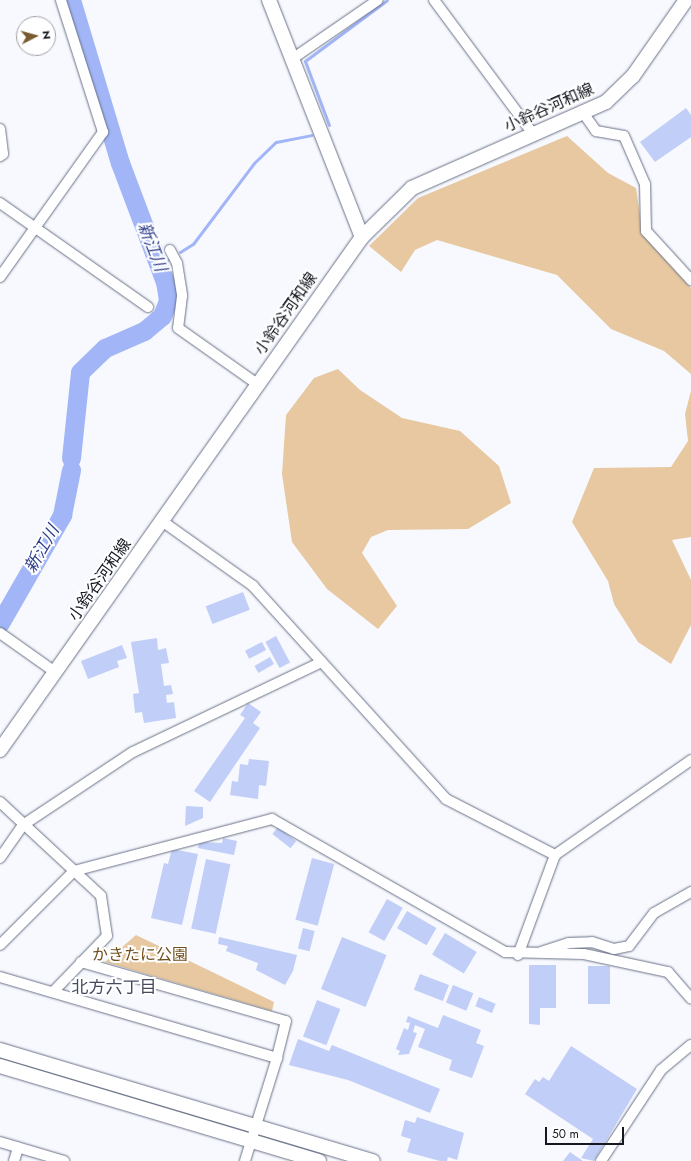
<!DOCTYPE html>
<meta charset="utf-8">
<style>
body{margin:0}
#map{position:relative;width:691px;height:1161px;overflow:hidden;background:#f7f9fe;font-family:Jost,"Noto Sans JP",sans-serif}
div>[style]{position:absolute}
.green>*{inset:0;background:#e7c8a0}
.stream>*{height:3px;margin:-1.5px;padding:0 1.5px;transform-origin:1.5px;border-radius:1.5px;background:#a1b5f7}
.river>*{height:19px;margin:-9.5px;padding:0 9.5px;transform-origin:9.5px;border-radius:9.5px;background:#a1b5f7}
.building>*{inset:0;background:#c1cef7;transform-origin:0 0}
.roads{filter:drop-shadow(0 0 1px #697187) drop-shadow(0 0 1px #697187)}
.street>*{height:10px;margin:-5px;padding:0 5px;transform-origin:5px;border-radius:5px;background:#fff}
.secondary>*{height:14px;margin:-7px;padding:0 7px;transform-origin:7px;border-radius:7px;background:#fff}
span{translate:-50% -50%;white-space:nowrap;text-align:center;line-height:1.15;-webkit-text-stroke:4px #fff;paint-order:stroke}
.street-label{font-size:16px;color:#151821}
.park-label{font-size:16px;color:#705020}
.water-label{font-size:17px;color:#2f3e8a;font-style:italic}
.neighbourhood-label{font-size:17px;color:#444a5f}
.north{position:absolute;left:16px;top:16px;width:40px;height:40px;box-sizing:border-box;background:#fff;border:1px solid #a1a3a6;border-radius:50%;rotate:84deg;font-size:11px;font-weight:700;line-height:16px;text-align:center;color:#151821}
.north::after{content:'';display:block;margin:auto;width:14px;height:18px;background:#7a5b30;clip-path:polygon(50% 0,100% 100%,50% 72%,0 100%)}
.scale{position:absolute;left:545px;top:1127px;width:79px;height:18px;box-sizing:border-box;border:2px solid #151821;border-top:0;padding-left:5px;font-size:12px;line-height:14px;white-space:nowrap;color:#151821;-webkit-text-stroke:3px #fff;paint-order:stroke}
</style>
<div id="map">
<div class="green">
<i style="clip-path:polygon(567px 136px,608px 173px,636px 188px,643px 235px,691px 288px,691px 374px,664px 351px,611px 329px,557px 275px,437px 240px,415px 250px,401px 272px,369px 246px,418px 198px)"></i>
<i style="clip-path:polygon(338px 369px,360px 390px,402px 418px,460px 431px,499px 466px,511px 503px,468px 529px,388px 530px,371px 537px,362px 553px,397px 606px,378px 629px,327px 589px,292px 542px,282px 474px,286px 415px,314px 378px)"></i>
<i style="clip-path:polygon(691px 391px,691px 537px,672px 540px,691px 580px,691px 625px,671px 664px,638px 642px,614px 604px,608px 581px,572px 522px,594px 468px,671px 467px,688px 441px,685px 414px)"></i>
<i style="clip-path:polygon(136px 935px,274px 1002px,272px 1011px,105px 962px)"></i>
</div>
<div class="stream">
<i style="left:329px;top:125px;width:68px;rotate:-110.6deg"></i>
<i style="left:305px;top:61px;width:102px;rotate:-36.6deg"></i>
<i style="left:180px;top:252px;width:15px;rotate:-32deg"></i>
<i style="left:193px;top:244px;width:101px;rotate:-53deg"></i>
<i style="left:254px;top:163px;width:30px;rotate:-44deg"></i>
<i style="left:276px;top:142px;width:36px;rotate:-11deg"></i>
<i style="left:160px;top:265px;width:11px;rotate:-34deg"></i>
</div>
<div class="river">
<i style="left:71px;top:458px;width:86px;rotate:-84deg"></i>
<i style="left:80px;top:372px;width:35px;rotate:-44deg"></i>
<i style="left:105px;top:348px;width:43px;rotate:-23.6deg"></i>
<i style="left:144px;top:331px;width:23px;rotate:-40deg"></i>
<i style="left:162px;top:316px;width:17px;rotate:-69deg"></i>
<i style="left:168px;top:300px;width:18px;rotate:-99deg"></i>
<i style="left:165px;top:282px;width:127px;rotate:-110.7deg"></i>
<i style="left:120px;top:163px;width:170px;rotate:-106.7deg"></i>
<i style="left:0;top:623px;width:125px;rotate:-60.1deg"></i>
<i style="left:62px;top:515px;width:46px;rotate:-78.7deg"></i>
</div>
<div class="building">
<i style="clip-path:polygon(686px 108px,691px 115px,691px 137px,655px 162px,640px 142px)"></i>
<i style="left:243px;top:592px;width:19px;height:40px;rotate:69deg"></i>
<i style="left:276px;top:636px;width:30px;height:12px;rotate:62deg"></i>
<i style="clip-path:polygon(157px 638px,158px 650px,166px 648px,169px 663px,161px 664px,164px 686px,171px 685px,173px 694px,166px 695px,167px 703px,174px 702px,176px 718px,144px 723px,142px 712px,135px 713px,133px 694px,139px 693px,131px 642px)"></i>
<i style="left:262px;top:642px;width:9px;height:19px;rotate:63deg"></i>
<i style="clip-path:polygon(122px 645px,127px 658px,117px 661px,119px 667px,88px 679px,81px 661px)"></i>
<i style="left:270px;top:657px;width:8px;height:18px;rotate:60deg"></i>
<i style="clip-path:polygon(248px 703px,261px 712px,253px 723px,260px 728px,210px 802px,194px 791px,245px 718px,240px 715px)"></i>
<i style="clip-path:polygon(249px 759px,269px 761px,266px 786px,259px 785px,258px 799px,230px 795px,232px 781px,238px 782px,240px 764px,248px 765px)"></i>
<i style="clip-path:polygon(186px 806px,203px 807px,203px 818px,185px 826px)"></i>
<i style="left:278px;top:827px;width:23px;height:9px;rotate:38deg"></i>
<i style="clip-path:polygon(223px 838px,237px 841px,234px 855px,198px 848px,199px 842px,222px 843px)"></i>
<i style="clip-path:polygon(172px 849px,198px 854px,182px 925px,151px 918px,164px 863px,168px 864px)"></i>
<i style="left:312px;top:858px;width:23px;height:64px;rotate:15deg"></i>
<i style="left:206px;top:859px;width:25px;height:71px;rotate:12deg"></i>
<i style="left:387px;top:899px;width:18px;height:38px;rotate:29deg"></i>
<i style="left:407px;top:911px;width:34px;height:20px;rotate:30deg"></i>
<i style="left:303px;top:928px;width:12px;height:21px;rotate:14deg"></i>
<i style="left:445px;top:933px;width:37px;height:25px;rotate:31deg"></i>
<i style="clip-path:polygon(219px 937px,297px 955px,293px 971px,285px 985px,256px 970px,258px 963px,226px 951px,228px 946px,218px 944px)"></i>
<i style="left:342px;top:937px;width:48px;height:56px;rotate:22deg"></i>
<i style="clip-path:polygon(529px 965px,556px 965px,556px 1008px,540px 1008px,540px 1025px,529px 1024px)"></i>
<i style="left:588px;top:966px;width:22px;height:38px"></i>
<i style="left:420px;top:974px;width:31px;height:17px;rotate:21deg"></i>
<i style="left:453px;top:985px;width:22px;height:19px;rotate:22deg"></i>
<i style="left:479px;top:997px;width:18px;height:10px;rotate:22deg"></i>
<i style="left:317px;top:1000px;width:25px;height:39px;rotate:21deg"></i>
<i style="clip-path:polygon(443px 1015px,481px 1030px,476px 1043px,484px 1046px,472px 1078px,449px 1070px,452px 1060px,418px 1047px,425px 1029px,415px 1025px,413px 1032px,417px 1033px,409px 1054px,398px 1055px,400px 1051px,396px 1049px,404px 1028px,408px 1030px,410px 1023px,406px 1022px,408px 1016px,438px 1028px)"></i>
<i style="clip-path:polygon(298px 1039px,329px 1051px,332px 1045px,440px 1089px,430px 1113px,348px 1080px,289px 1065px)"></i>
<i style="clip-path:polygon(571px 1046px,637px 1089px,594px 1161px,581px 1158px,593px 1139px,525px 1094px,535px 1079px,539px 1082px,543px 1077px,549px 1081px)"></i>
<i style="clip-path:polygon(417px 1117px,464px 1133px,457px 1160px,448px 1157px,447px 1161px,440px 1161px,407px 1152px,411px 1139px,401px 1136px,405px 1120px,415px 1123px)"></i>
<i style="clip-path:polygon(570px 1152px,583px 1161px,563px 1161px)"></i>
</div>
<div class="roads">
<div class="street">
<i style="left:434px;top:0;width:168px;rotate:53.5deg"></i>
<i style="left:292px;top:59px;width:104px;rotate:-34.5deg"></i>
<i style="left:584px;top:114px;width:21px;rotate:55deg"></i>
<i style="left:596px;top:131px;width:28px;rotate:10deg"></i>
<i style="left:624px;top:136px;width:52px;rotate:66.4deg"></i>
<i style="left:645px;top:184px;width:47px;rotate:88.8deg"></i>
<i style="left:646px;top:231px;width:67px;rotate:47.4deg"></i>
<i style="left:0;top:129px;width:25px;rotate:83deg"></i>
<i style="left:3px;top:154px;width:4px;rotate:146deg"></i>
<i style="left:0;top:203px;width:181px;rotate:35.1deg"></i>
<i style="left:170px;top:250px;width:15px;rotate:62deg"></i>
<i style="left:177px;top:263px;width:33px;rotate:81deg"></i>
<i style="left:182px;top:296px;width:32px;rotate:97deg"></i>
<i style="left:178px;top:328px;width:97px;rotate:35.3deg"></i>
<i style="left:0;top:277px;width:178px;rotate:-54.6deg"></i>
<i style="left:103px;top:132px;width:139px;rotate:-107.7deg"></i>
<i style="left:162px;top:521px;width:112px;rotate:35.5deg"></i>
<i style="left:253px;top:586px;width:287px;rotate:47.8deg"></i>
<i style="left:446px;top:799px;width:123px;rotate:27.2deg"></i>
<i style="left:0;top:633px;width:67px;rotate:35.3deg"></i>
<i style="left:0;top:802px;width:138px;rotate:42.9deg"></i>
<i style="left:101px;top:896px;width:40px;rotate:81.5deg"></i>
<i style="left:107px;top:936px;width:78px;rotate:134deg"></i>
<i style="left:0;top:858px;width:40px;rotate:-55.1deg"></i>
<i style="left:23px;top:825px;width:132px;rotate:-33.6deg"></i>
<i style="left:133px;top:752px;width:209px;rotate:-25.5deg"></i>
<i style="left:0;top:945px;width:105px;rotate:-45deg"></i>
<i style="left:74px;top:871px;width:205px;rotate:-14.7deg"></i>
<i style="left:272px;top:819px;width:268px;rotate:29.7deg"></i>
<i style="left:505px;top:952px;width:79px;rotate:1.5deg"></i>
<i style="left:584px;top:954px;width:86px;rotate:12.1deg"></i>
<i style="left:668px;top:972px;width:35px;rotate:49deg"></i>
<i style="left:541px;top:952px;width:29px;rotate:-18deg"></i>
<i style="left:569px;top:943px;width:23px;rotate:-2deg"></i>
<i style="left:592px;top:942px;width:23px;rotate:18deg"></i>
<i style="left:614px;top:949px;width:15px;rotate:-11deg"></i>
<i style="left:629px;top:946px;width:41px;rotate:-52.9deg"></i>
<i style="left:654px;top:913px;width:43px;rotate:-29.6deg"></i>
<i style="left:518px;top:955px;width:107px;rotate:-69.7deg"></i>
<i style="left:555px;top:855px;width:166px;rotate:-34.9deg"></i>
<i style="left:81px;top:962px;width:213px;rotate:16.1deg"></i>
<i style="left:286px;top:1021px;width:38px;rotate:104deg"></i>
<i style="left:0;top:977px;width:289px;rotate:16.3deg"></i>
<i style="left:277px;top:1058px;width:108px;rotate:107.3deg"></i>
<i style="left:0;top:1142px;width:67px;rotate:16.5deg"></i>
<i style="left:14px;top:1161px;width:14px;rotate:-73deg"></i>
<i style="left:601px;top:1161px;width:109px;rotate:-56.6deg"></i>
<i style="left:661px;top:1070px;width:39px;rotate:-40deg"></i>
</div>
<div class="secondary">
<i style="left:269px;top:0;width:255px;rotate:68.6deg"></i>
<i style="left:0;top:750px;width:628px;rotate:-54.79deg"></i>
<i style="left:362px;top:237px;width:70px;rotate:-44.4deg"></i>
<i style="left:412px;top:188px;width:212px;rotate:-23.9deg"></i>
<i style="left:606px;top:102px;width:37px;rotate:-44deg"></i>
<i style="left:633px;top:76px;width:93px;rotate:-55.1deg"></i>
<i style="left:0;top:1050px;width:389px;rotate:16.6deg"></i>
<i style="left:0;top:1066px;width:333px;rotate:16.6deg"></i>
</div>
</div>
<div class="street-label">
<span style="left:549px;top:108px;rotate:-24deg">小鈴谷河和線</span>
<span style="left:286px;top:314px;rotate:-55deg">小鈴谷河和線</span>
<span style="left:100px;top:580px;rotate:-55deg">小鈴谷河和線</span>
</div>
<div class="park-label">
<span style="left:140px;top:955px">かきたに公園</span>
</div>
<div class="water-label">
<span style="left:152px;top:247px;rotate:69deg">新江川</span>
<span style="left:42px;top:549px;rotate:-60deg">新江川</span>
</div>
<div class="neighbourhood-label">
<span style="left:114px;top:988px">北方六丁目</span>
</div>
<div class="north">N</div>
<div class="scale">50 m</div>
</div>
